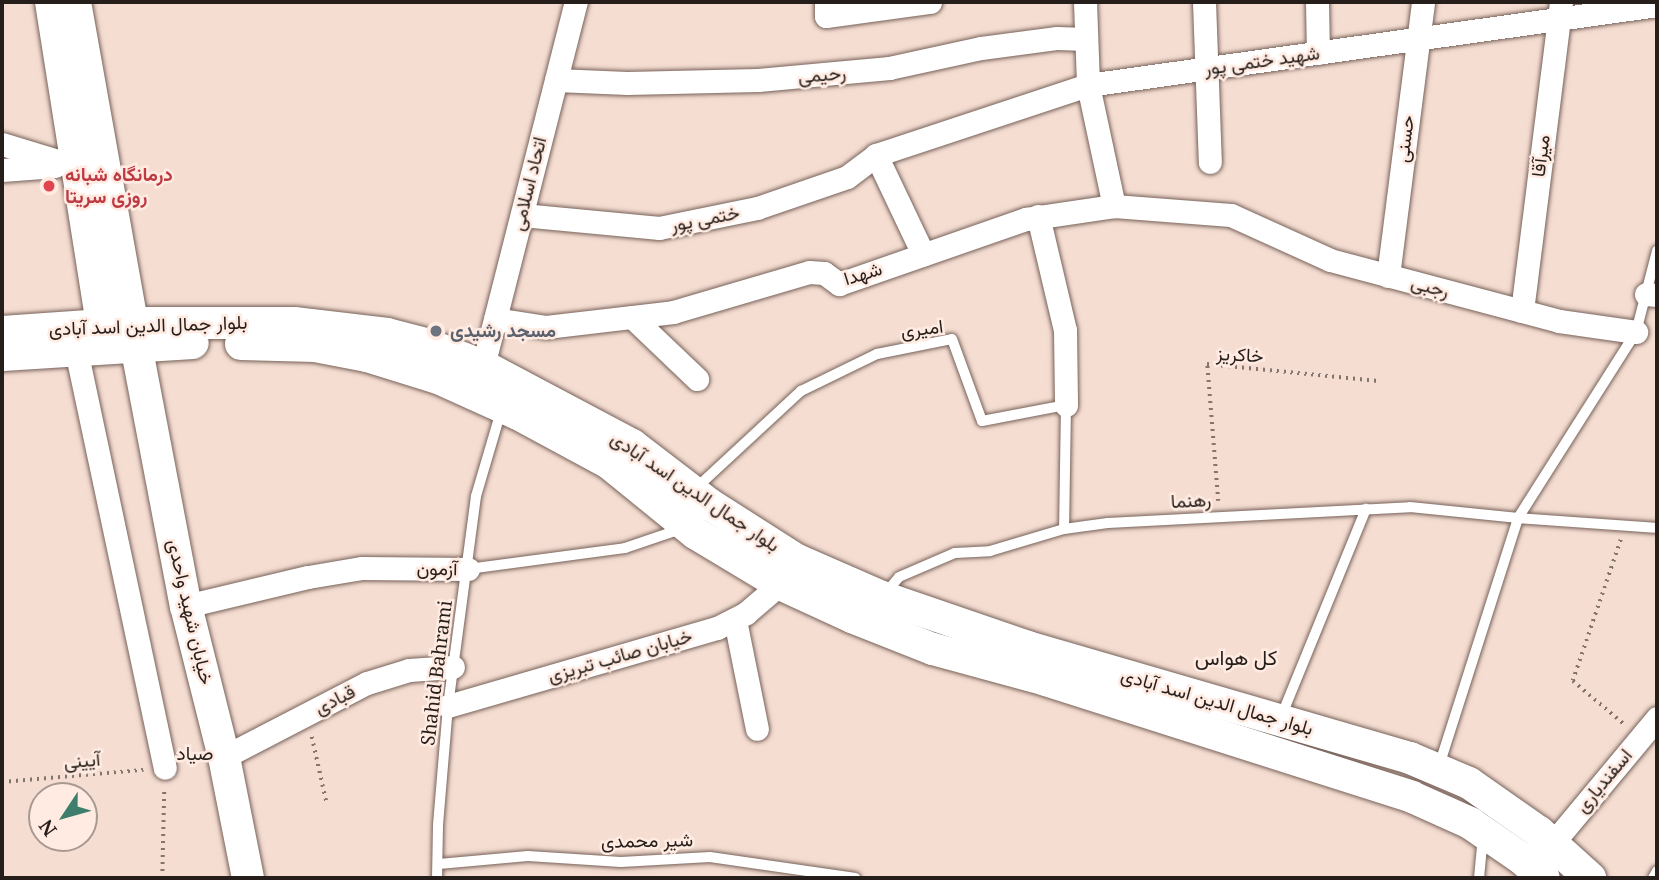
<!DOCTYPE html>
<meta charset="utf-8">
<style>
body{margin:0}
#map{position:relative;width:1659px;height:880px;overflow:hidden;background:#f5ddd2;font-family:"Noto Serif",Vazirmatn,serif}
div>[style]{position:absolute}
.path>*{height:3.5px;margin-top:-1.75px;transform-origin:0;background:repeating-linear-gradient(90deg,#83746d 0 2px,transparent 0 7px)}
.roads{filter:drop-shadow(0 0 2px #776259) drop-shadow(0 0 2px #776259)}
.service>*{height:10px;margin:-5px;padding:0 5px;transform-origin:5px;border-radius:5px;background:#fff}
.minor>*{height:23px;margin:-11.5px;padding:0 11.5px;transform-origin:11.5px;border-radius:11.5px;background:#fff}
.secondary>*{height:32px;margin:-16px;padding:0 16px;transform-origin:16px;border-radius:16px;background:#fff}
.dots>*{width:19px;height:19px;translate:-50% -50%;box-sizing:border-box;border:4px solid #ffebe2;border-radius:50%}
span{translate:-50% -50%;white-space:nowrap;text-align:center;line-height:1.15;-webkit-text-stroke:5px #ffebe2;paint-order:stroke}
.street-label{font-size:19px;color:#261e1a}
.health-label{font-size:19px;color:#be3a42;font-weight:700}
.left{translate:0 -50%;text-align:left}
.worship-label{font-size:19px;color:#5b616d;font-weight:700}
.neighbourhood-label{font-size:21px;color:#261e1a}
.frame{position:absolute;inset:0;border:4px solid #261e1a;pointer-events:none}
.north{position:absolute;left:28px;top:782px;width:70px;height:70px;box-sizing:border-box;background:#ffebe2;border:2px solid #a89992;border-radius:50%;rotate:234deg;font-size:19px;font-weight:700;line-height:28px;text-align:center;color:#261e1a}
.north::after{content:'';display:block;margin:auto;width:24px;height:32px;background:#3e7e6d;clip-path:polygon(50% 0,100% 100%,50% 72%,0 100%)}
</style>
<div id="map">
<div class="path">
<i style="left:1218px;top:501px;width:137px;rotate:-94.6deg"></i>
<i style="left:1207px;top:364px;width:172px;rotate:5.7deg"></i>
<i style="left:1621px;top:540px;width:149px;rotate:108.8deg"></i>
<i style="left:1573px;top:681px;width:68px;rotate:40.2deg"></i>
<i style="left:312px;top:737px;width:69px;rotate:77.4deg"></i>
<i style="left:2px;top:782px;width:142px;rotate:-4.9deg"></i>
<i style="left:162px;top:878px;width:89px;rotate:-88.7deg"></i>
</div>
<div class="roads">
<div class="service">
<i style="left:694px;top:490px;width:146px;rotate:-42.8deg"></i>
<i style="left:801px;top:391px;width:85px;rotate:-26deg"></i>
<i style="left:877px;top:354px;width:76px;rotate:-11.3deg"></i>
<i style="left:952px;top:339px;width:87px;rotate:69.9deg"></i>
<i style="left:982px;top:421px;width:86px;rotate:-10.8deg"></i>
<i style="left:1066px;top:405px;width:124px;rotate:90.9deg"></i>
<i style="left:468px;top:569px;width:158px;rotate:-7.6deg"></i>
<i style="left:625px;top:548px;width:59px;rotate:-18.7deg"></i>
<i style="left:884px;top:595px;width:23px;rotate:-50deg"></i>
<i style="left:899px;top:577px;width:61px;rotate:-23.2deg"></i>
<i style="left:955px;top:553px;width:35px;rotate:-3deg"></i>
<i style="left:990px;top:551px;width:77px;rotate:-16.6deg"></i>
<i style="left:1064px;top:529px;width:44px;rotate:-7.8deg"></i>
<i style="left:1108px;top:523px;width:302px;rotate:-3deg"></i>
<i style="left:1410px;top:507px;width:109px;rotate:5.8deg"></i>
<i style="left:1518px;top:518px;width:220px;rotate:-57.6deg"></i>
<i style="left:1636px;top:332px;width:84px;rotate:-75.5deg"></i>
<i style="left:1281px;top:717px;width:225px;rotate:-67.8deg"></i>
<i style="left:1438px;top:769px;width:263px;rotate:-72.3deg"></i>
<i style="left:1518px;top:518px;width:139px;rotate:4.1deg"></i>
<i style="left:439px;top:864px;width:89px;rotate:-5.1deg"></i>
<i style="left:528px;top:856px;width:93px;rotate:3.7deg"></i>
<i style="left:621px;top:862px;width:89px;rotate:-3.2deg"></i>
<i style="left:710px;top:857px;width:147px;rotate:8.2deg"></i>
<i style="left:437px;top:878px;width:53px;rotate:-88.9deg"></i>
<i style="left:438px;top:825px;width:119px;rotate:-85.2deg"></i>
<i style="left:448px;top:706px;width:212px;rotate:-82.4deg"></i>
<i style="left:476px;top:496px;width:89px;rotate:-73.6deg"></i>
<i style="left:1479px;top:878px;width:42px;rotate:-84.6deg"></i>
<i style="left:1653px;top:878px;width:8px;rotate:-60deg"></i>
</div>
<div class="minor">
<i style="left:826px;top:2px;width:14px;rotate:90deg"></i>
<i style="left:826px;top:16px;width:105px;rotate:-7.7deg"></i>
<i style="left:1085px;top:2px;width:83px;rotate:87.9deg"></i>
<i style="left:1088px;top:85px;width:124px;rotate:77.9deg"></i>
<i style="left:1204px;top:2px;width:160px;rotate:87.9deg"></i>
<i style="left:1317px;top:2px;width:51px;rotate:88.9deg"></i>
<i style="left:556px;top:80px;width:71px;rotate:2.4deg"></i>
<i style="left:627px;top:83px;width:131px;rotate:-1.3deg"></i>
<i style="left:758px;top:80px;width:132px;rotate:-5.2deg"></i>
<i style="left:889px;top:68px;width:94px;rotate:-12.3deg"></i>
<i style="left:981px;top:48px;width:77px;rotate:-7.5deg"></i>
<i style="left:1057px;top:38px;width:29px;rotate:2deg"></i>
<i style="left:2px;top:144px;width:78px;rotate:17deg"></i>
<i style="left:876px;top:155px;width:110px;rotate:64.6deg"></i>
<i style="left:2px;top:170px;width:53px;rotate:-4.3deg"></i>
<i style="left:522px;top:215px;width:138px;rotate:5.4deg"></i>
<i style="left:659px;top:228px;width:100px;rotate:-11.5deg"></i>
<i style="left:757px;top:208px;width:95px;rotate:-19deg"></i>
<i style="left:847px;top:177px;width:36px;rotate:-37deg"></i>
<i style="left:876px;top:155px;width:223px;rotate:-18.3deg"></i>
<i style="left:1088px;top:85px;width:575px;rotate:-8deg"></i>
<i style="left:1038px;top:216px;width:117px;rotate:76.7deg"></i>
<i style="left:1065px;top:330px;width:75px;rotate:89.2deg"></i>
<i style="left:1388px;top:276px;width:276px;rotate:-82.7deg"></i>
<i style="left:1646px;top:294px;width:11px;rotate:5deg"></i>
<i style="left:1522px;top:311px;width:311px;rotate:-82.8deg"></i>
<i style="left:632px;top:317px;width:90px;rotate:43.6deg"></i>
<i style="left:495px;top:319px;width:52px;rotate:8.9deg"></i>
<i style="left:546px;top:327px;width:128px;rotate:-6.7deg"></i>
<i style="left:673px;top:312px;width:142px;rotate:-16.4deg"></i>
<i style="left:809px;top:272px;width:15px;rotate:4deg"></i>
<i style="left:824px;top:273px;width:19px;rotate:36deg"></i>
<i style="left:839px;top:284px;width:198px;rotate:-19.2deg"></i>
<i style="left:1026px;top:219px;width:89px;rotate:-8.4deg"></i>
<i style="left:1114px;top:206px;width:117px;rotate:4.4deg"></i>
<i style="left:1231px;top:215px;width:109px;rotate:24.4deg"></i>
<i style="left:1330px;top:260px;width:237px;rotate:14.9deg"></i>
<i style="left:1559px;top:321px;width:78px;rotate:8.1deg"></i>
<i style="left:76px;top:350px;width:427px;rotate:78deg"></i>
<i style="left:483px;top:366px;width:376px;rotate:-75.7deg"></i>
<i style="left:186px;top:606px;width:125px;rotate:-13.4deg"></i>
<i style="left:308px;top:577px;width:55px;rotate:-9.5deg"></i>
<i style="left:362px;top:568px;width:106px;rotate:0.5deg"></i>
<i style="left:735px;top:620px;width:111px;rotate:78.6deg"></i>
<i style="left:448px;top:706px;width:280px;rotate:-16.2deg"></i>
<i style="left:717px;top:628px;width:33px;rotate:-27deg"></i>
<i style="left:746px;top:613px;width:45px;rotate:-40.5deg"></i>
<i style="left:224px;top:757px;width:161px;rotate:-27.4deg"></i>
<i style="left:367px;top:683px;width:44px;rotate:-17.2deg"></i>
<i style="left:409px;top:670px;width:44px;rotate:-3.9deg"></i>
<i style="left:1552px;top:844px;width:164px;rotate:-50.2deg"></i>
</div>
<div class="secondary">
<i style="left:51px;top:2px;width:327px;rotate:81deg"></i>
<i style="left:75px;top:2px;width:326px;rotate:79.9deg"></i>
<i style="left:2px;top:332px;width:130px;rotate:-4deg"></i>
<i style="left:132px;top:323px;width:162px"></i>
<i style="left:294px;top:323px;width:94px;rotate:6.7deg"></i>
<i style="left:387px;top:334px;width:40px;rotate:14.4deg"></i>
<i style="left:426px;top:344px;width:61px;rotate:21.1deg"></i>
<i style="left:483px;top:366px;width:169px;rotate:27.9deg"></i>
<i style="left:632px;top:445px;width:97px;rotate:37.5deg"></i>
<i style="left:709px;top:504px;width:104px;rotate:32.5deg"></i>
<i style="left:797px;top:560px;width:93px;rotate:23.5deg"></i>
<i style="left:882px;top:597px;width:154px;rotate:18.9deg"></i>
<i style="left:1028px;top:647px;width:398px;rotate:16.2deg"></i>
<i style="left:1410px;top:758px;width:64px;rotate:23deg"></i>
<i style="left:1469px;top:783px;width:85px;rotate:35deg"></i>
<i style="left:1539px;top:832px;width:69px;rotate:42deg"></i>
<i style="left:241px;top:344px;width:74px;rotate:1.5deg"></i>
<i style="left:315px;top:346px;width:53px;rotate:10.9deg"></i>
<i style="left:367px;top:356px;width:74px;rotate:17.2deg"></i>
<i style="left:438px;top:378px;width:88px;rotate:24.2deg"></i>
<i style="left:518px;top:414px;width:103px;rotate:28.3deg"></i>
<i style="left:609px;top:463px;width:111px;rotate:39.1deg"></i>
<i style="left:695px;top:533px;width:99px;rotate:31deg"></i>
<i style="left:780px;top:584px;width:79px;rotate:24.6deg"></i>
<i style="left:852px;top:617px;width:87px;rotate:21.6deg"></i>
<i style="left:933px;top:649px;width:117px;rotate:15.3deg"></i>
<i style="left:1046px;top:680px;width:384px;rotate:17.7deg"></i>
<i style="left:1412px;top:797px;width:64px;rotate:24.1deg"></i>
<i style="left:1470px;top:823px;width:62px;rotate:34.5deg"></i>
<i style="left:1521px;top:858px;width:30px;rotate:41deg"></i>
<i style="left:136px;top:345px;width:266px;rotate:79.2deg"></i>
<i style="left:186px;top:606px;width:156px;rotate:75.9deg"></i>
<i style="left:224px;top:757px;width:123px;rotate:78.8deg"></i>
<i style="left:2px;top:355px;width:191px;rotate:-3.6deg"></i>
</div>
</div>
<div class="dots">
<i style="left:49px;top:186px;background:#e0444e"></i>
<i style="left:436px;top:331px;background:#6b7280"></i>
</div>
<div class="street-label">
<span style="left:1262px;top:61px;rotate:-8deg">شهید ختمی پور</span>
<span style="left:822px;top:75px;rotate:-5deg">رحیمی</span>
<span style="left:1405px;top:139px;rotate:-83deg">حسنی</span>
<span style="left:1541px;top:156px;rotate:-83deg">میرآقا</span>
<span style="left:529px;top:184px;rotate:-76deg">اتحاد اسلامی</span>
<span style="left:705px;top:219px;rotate:-11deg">ختمی پور</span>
<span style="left:863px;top:274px;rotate:-17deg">شهدا</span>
<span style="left:1430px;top:287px;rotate:15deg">رجبی</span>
<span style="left:148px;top:326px;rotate:-2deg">بلوار جمال الدین اسد آبادی</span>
<span style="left:922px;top:329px;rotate:-7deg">امیری</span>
<span style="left:1240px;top:355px;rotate:3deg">خاکریز</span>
<span style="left:695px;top:492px;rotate:34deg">بلوار جمال الدین اسد آبادی</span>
<span style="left:1191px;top:501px;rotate:-3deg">رهنما</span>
<span style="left:437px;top:569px;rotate:1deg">آزمون</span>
<span style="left:190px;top:612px;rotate:77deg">خیابان شهید واحدی</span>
<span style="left:620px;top:656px;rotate:-16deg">خیابان صائب تبریزی</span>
<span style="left:437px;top:673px;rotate:-83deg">Shahid Bahrami</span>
<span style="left:335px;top:700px;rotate:-27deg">قبادی</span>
<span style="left:1217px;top:702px;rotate:16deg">بلوار جمال الدین اسد آبادی</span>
<span style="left:195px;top:754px">صیاد</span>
<span style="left:82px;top:761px;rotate:-5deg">آیینی</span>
<span style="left:1604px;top:781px;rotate:-50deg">اسفندیاری</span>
<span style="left:647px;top:841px;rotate:-1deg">شیر محمدی</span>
</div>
<div class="health-label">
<span class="left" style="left:65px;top:186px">درمانگاه شبانه<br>روزی سریتا</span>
</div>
<div class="worship-label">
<span class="left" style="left:450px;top:331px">مسجد رشیدی</span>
</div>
<div class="neighbourhood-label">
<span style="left:1236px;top:657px">کل هواس</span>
</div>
<div class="frame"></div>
<div class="north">N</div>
</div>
